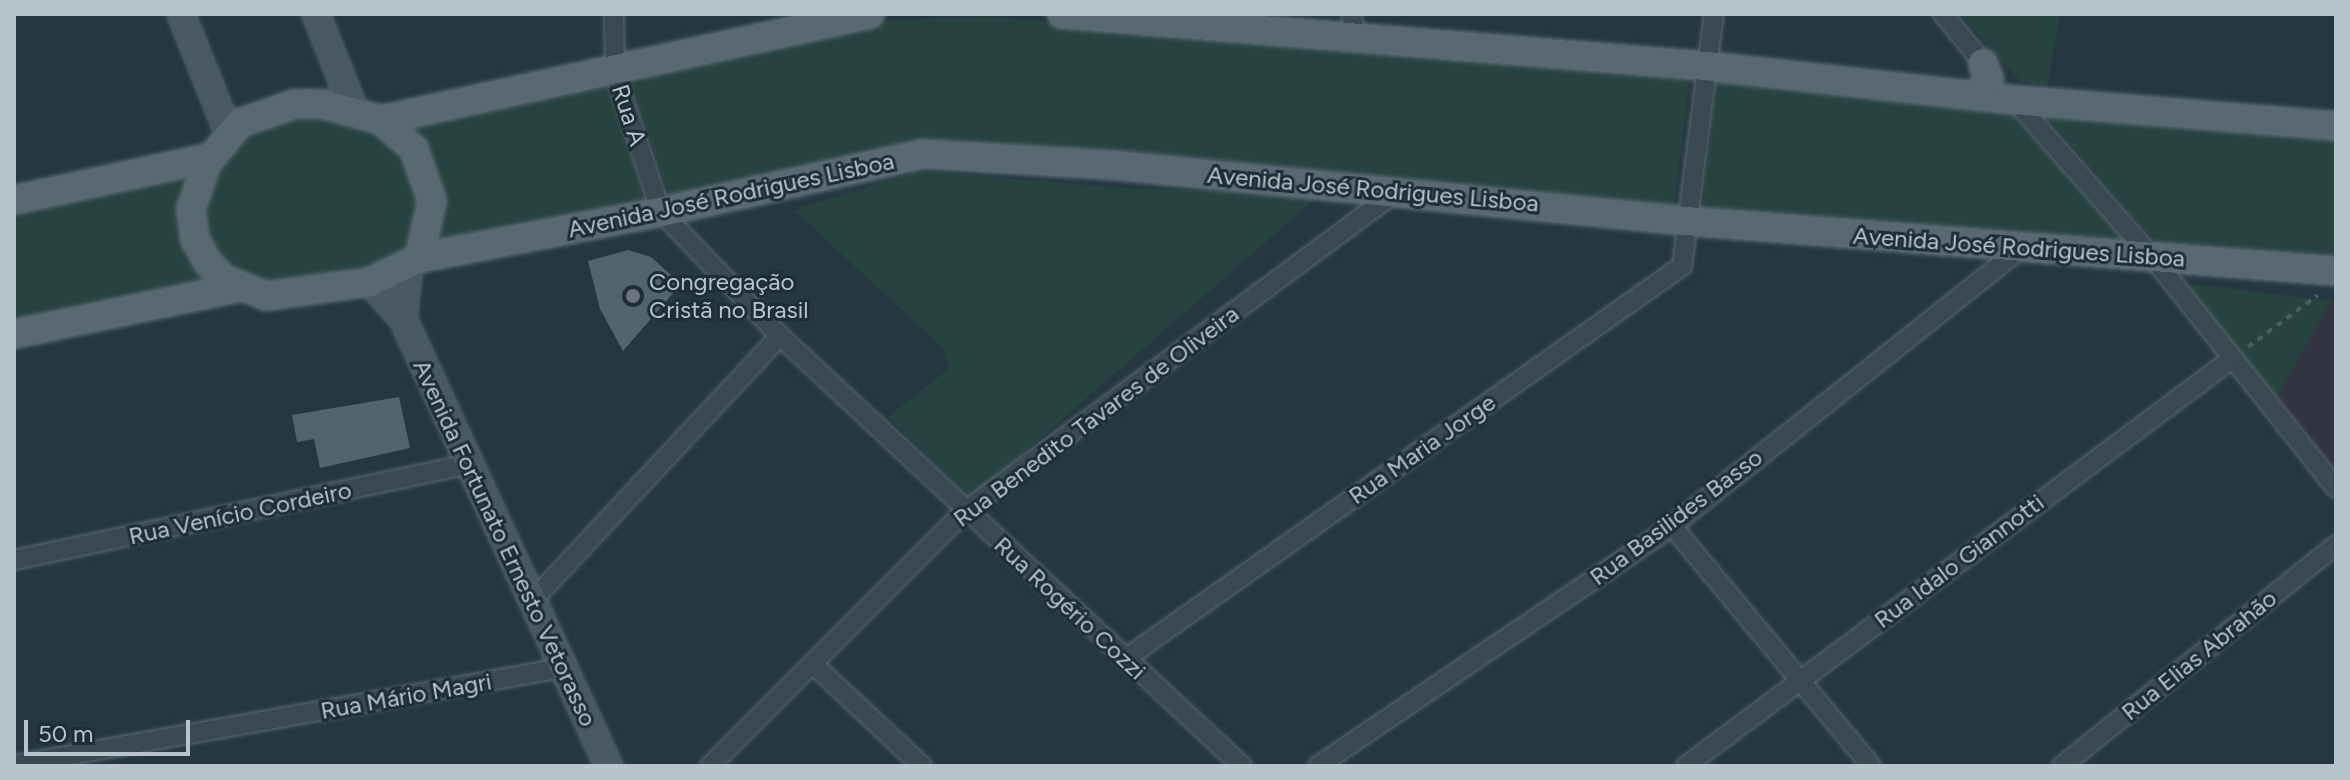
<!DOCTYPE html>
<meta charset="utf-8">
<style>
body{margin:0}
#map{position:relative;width:2350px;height:780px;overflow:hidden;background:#253842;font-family:Figtree,sans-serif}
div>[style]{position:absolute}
.medical>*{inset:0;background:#323442}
.green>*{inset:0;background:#274340}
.building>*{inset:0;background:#51656f}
.path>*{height:4px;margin-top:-2px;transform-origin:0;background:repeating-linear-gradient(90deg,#465f5c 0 6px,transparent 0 12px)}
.roads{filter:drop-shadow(0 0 2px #58676f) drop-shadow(0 0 2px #58676f)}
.street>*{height:18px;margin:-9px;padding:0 9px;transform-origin:9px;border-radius:9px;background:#3a4952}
.secondary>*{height:26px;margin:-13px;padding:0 13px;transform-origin:13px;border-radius:13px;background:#485965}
.primary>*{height:28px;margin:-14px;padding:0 14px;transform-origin:14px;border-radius:14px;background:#586972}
.dots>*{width:22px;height:22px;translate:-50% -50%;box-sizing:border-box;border:4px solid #1e2e37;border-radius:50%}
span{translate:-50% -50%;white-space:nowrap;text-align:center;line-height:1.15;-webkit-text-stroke:6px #1e2e37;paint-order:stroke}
.street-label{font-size:24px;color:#b7c4cc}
.poi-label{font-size:24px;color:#b7c4cc}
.left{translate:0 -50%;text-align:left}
.frame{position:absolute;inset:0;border:16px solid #b7c4cc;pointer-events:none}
.scale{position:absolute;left:24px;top:720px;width:166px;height:36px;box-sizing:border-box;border:4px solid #b7c4cc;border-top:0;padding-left:10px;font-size:24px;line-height:28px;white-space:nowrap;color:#b7c4cc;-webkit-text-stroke:6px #1e2e37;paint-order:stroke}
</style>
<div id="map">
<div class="medical">
<i style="clip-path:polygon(2331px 301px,2336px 301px,2336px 469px,2277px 398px)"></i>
</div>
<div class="green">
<i style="clip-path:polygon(1960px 14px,2060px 14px,2047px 87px,2020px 81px)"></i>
<i style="clip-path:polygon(995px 17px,1690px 75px,1674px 207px,1125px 150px,924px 147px,671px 201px,629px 77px,875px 20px)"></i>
<i style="clip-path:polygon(1716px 80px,2012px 113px,2130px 247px,1702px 213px)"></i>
<i style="clip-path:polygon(609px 87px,645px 203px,434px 247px,445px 199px,428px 143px,413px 127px)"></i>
<i style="clip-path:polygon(2042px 111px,2336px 135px,2336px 257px,2158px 246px)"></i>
<i style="clip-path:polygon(322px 115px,374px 130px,405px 156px,421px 203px,410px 251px,367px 270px,265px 283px,244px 280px,212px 256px,201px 211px,216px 167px,246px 132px,270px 120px)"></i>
<i style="clip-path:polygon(920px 171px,1135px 189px,1322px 193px,972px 498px,888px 417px,950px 368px,943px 348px,794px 210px)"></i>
<i style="clip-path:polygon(188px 175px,175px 218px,185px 254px,210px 283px,14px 324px,14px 216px)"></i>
<i style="clip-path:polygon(2191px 284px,2331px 301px,2277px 398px,2187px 295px)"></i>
</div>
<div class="building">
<i style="clip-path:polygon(628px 250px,651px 257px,681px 284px,623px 351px,600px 309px,588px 261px)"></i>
<i style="clip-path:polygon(399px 397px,410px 448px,320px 468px,314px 439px,297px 442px,292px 415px)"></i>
</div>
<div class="path">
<i style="left:2248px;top:347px;width:87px;rotate:-36.6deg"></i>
</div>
<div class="roads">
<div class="street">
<i style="left:614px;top:14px;width:59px;rotate:89deg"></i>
<i style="left:615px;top:73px;width:146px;rotate:71.7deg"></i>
<i style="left:661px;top:212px;width:172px;rotate:46.2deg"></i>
<i style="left:780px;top:336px;width:631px;rotate:42.95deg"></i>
<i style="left:1351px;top:14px;width:25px;rotate:76deg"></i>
<i style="left:1943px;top:14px;width:72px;rotate:50.6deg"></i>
<i style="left:2011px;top:96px;width:215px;rotate:48.8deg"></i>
<i style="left:2153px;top:258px;width:294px;rotate:51.5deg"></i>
<i style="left:1672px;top:526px;width:312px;rotate:50.3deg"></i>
<i style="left:14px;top:560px;width:462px;rotate:-11.9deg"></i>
<i style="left:531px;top:602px;width:364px;rotate:-46.9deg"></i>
<i style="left:1125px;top:659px;width:682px;rotate:-35.21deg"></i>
<i style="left:1682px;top:266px;width:254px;rotate:-82.8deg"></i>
<i style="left:814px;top:665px;width:148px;rotate:43.1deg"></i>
<i style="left:14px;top:765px;width:557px;rotate:-10.04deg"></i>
<i style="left:710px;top:766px;width:361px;rotate:-45deg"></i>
<i style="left:965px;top:511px;width:536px;rotate:-36.51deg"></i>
<i style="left:1318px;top:766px;width:428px;rotate:-34.1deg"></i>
<i style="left:1672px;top:526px;width:445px;rotate:-38.5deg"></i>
<i style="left:1686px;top:766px;width:682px;rotate:-36.72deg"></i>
<i style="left:2062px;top:766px;width:352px;rotate:-38.9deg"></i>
</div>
<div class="secondary">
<i style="left:181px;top:14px;width:129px;rotate:68.2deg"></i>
<i style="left:316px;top:14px;width:103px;rotate:68.4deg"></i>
<i style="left:370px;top:282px;width:50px;rotate:48.3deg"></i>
<i style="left:403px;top:319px;width:492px;rotate:65.3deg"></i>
<i style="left:403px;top:319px;width:56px;rotate:-83.9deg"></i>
</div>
<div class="primary">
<i style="left:1062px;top:14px;width:646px;rotate:4.62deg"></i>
<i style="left:1706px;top:66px;width:310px;rotate:6.3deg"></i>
<i style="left:2014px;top:100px;width:323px;rotate:4.6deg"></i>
<i style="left:1975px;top:96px;width:22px;rotate:-51deg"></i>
<i style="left:1989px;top:79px;width:17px;rotate:-111deg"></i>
<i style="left:295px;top:104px;width:27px"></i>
<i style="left:322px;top:104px;width:61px;rotate:15.2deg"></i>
<i style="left:381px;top:120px;width:44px;rotate:41.3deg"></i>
<i style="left:414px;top:149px;width:55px;rotate:70.9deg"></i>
<i style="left:432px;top:201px;width:58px;rotate:102.8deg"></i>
<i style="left:419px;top:258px;width:55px;rotate:153.9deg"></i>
<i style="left:370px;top:282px;width:105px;rotate:172.3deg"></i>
<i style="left:266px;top:296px;width:48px;rotate:-157.8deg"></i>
<i style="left:222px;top:278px;width:23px;rotate:-131deg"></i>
<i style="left:207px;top:261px;width:25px;rotate:-119deg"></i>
<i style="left:195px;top:239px;width:30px;rotate:-98deg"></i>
<i style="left:191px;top:209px;width:49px;rotate:-70.8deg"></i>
<i style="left:207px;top:163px;width:52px;rotate:-50.5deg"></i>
<i style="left:240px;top:123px;width:58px;rotate:-19.1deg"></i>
<i style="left:381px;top:120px;width:500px;rotate:-12.23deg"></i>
<i style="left:14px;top:200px;width:199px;rotate:-12.2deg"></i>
<i style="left:419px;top:258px;width:246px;rotate:-10.8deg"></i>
<i style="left:661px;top:212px;width:267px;rotate:-12.5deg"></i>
<i style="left:922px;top:154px;width:190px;rotate:3.3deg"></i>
<i style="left:1112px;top:165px;width:577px;rotate:5.57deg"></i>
<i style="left:1686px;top:221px;width:652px;rotate:4.4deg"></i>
<i style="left:14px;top:334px;width:231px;rotate:-11.7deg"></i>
</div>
</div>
<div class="dots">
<i style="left:633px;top:296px;background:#6b7280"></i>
</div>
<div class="street-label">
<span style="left:629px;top:115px;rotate:72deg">Rua A</span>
<span style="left:1373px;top:189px;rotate:5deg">Avenida José Rodrigues Lisboa</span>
<span style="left:731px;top:195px;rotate:-12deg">Avenida José Rodrigues Lisboa</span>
<span style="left:2019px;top:247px;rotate:4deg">Avenida José Rodrigues Lisboa</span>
<span style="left:1096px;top:416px;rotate:-37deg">Rua Benedito Tavares de Oliveira</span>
<span style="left:1422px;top:449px;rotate:-35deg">Rua Maria Jorge</span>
<span style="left:240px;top:513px;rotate:-12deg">Rua Venício Cordeiro</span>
<span style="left:1676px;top:517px;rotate:-37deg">Rua Basilides Basso</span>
<span style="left:505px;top:543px;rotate:65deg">Avenida Fortunato Ernesto Vetorasso</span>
<span style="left:1959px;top:561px;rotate:-37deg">Rua Idalo Giannotti</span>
<span style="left:1070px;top:608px;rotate:43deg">Rua Rogério Cozzi</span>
<span style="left:2199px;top:655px;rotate:-39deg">Rua Elias Abrahão</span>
<span style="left:406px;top:696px;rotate:-10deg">Rua Mário Magri</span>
</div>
<div class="poi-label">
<span class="left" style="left:649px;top:296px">Congregação<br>Cristã no Brasil</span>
</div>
<div class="frame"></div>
<div class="scale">50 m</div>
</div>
